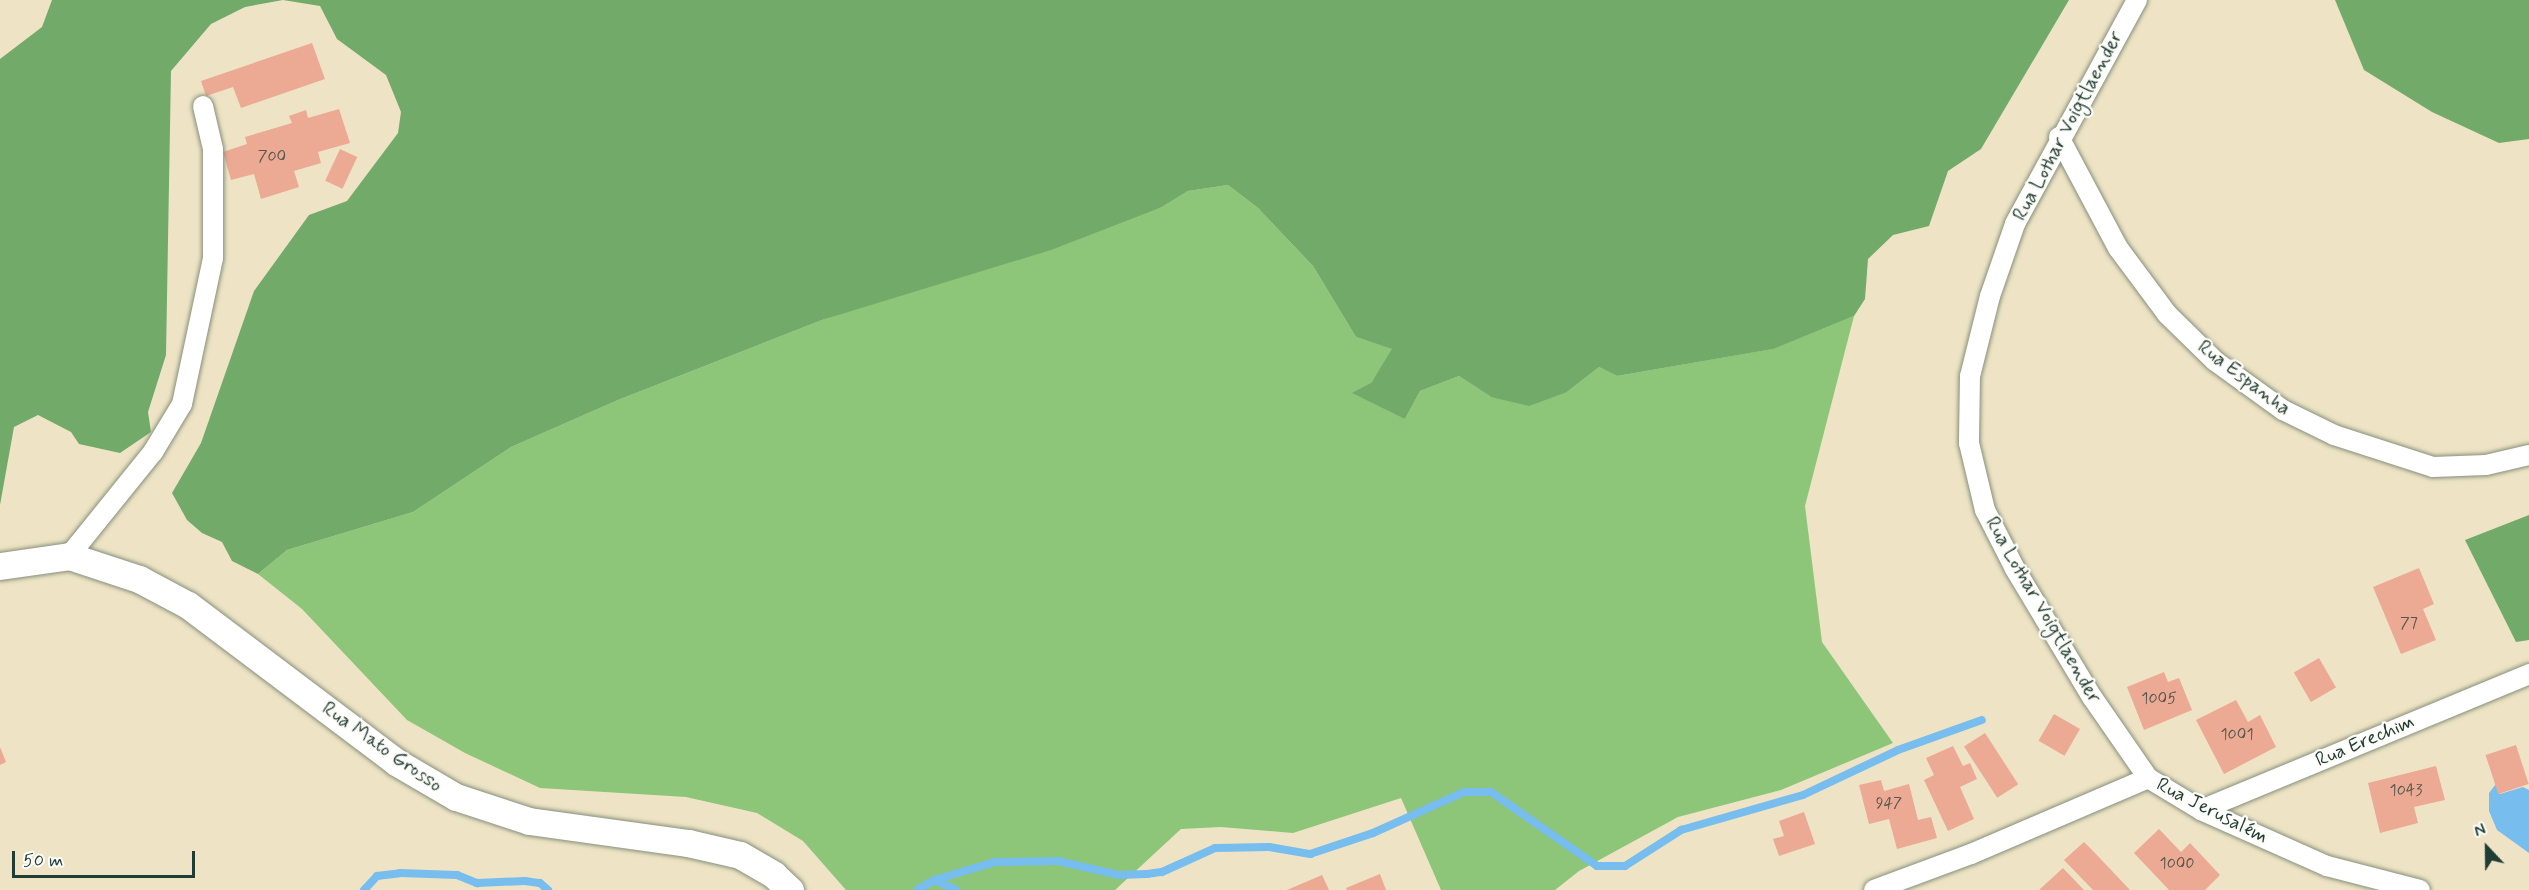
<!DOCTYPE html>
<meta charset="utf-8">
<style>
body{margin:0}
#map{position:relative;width:2529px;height:890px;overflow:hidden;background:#eee4c5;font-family:Mynerve,sans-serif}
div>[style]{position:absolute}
.green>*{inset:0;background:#8dc579}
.forest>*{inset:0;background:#72aa69}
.water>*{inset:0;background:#77bdee}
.stream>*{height:8px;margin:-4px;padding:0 4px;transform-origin:4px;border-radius:4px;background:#77bdee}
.building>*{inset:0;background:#eca993;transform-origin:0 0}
.roads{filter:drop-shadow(0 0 2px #86907c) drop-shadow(0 0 2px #86907c)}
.street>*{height:20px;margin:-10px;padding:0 10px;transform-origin:10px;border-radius:10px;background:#fff}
.secondary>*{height:27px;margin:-13.5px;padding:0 13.5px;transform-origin:13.5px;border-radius:13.5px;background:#fff}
span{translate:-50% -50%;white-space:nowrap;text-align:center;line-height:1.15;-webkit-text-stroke:4.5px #fdfcf7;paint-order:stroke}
.number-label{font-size:16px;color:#52584c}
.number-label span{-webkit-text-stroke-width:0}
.street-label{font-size:20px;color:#1f3d34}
.north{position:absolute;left:2457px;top:818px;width:60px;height:60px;-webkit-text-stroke:4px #fdfcf7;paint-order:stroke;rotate:338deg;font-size:16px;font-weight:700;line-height:24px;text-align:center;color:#1f3d34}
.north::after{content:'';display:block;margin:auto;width:21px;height:27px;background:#1f3d34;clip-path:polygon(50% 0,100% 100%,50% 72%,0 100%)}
.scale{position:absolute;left:12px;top:851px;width:183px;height:27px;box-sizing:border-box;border:3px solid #1f3d34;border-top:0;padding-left:8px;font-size:18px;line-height:21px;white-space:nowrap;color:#1f3d34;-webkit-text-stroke:4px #fdfcf7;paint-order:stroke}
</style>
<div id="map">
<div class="green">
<i style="clip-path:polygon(1228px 185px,1258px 208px,1313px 266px,1356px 337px,1393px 349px,1371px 383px,1405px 419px,1420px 391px,1459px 376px,1491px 397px,1567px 392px,1599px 367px,1617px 376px,1772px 349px,1854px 316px,1805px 506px,1822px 642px,1893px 743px,1781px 790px,1678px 817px,1579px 871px,1555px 890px,1441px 890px,1401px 798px,1293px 833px,1221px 827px,1181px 829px,1115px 890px,846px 890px,803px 841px,757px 813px,686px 797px,540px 788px,465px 753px,407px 720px,302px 609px,258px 574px,287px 550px,413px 512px,511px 447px,618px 400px,822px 320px,1162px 207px,1188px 191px)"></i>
</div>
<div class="forest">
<i style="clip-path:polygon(52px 0,2069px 0,1981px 149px,1948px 171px,1929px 226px,1893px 235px,1868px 259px,1865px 299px,1854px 316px,1773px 349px,1617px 376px,1599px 367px,1567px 392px,1529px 406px,1491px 397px,1459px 376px,1420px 391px,1405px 419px,1352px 393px,1371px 383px,1392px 349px,1356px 337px,1313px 266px,1258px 208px,1228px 185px,1188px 191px,1162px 207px,1051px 250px,822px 320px,618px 400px,511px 447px,413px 512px,287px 550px,258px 574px,232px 561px,222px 542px,202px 533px,187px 520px,172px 493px,201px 443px,254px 291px,309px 215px,347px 201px,398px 133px,401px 112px,386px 75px,337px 39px,320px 6px,283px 0,245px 7px,211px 24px,171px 71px,166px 355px,148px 412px,151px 432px,120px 453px,79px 444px,71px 432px,38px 415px,14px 427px,0 505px,0 59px,42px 27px)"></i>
<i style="clip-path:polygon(2335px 0,2529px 0,2529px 139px,2499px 143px,2432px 112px,2364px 70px)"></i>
<i style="clip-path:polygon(2529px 515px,2529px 640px,2516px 642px,2465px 540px)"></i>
</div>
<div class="water">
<i style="clip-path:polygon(2496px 784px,2500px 794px,2523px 787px,2529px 790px,2529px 853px,2497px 830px,2489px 811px,2489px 793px)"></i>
</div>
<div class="stream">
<i style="left:934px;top:880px;width:24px;rotate:24deg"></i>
<i style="left:364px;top:890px;width:19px;rotate:-47deg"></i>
<i style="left:377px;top:876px;width:23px;rotate:-7deg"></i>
<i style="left:400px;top:873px;width:57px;rotate:2deg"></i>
<i style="left:457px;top:875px;width:22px;rotate:22deg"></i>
<i style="left:477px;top:883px;width:48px;rotate:-2.4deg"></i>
<i style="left:525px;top:881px;width:15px;rotate:8deg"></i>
<i style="left:540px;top:883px;width:11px;rotate:41deg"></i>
<i style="left:917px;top:890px;width:20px;rotate:-30deg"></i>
<i style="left:934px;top:880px;width:64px;rotate:-16.4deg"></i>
<i style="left:995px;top:862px;width:63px;rotate:-0.9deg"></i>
<i style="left:1058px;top:861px;width:63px;rotate:12.9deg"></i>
<i style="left:1119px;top:875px;width:28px;rotate:-2deg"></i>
<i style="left:1147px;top:874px;width:15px;rotate:-8deg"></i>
<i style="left:1162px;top:872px;width:58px;rotate:-24.4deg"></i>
<i style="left:1215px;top:848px;width:54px;rotate:-1.1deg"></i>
<i style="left:1269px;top:847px;width:42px;rotate:9.7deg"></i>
<i style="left:1310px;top:854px;width:66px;rotate:-18.4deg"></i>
<i style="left:1373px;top:833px;width:100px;rotate:-24.3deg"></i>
<i style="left:1464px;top:792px;width:27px"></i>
<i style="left:1491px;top:792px;width:129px;rotate:34.9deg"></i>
<i style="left:1597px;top:866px;width:28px"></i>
<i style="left:1625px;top:866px;width:67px;rotate:-32.7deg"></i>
<i style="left:1681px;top:830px;width:127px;rotate:-16deg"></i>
<i style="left:1803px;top:795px;width:105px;rotate:-25.3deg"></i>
<i style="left:1898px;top:750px;width:89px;rotate:-19.7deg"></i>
</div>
<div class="building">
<i style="clip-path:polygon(312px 43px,325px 79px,241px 108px,233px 87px,206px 96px,201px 81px)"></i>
<i style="clip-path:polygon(339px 109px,350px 143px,318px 152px,321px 163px,294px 171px,299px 187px,261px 199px,254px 174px,231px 180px,223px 152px,247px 144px,245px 137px,292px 123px,289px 116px,306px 110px,308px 118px)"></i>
<i style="left:340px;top:149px;width:19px;height:35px;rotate:25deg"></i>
<i style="clip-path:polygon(2419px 568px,2434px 604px,2423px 609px,2436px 640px,2401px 654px,2373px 587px)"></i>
<i style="left:2319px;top:658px;width:34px;height:29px;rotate:60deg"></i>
<i style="clip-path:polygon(2164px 672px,2168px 682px,2179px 678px,2192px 710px,2144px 730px,2127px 687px)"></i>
<i style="clip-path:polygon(2236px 700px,2248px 722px,2260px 715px,2276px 747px,2224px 774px,2196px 720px)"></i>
<i style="left:2054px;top:714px;width:30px;height:31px;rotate:30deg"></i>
<i style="left:1985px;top:733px;width:61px;height:25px;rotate:57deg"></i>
<i style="left:2516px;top:745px;width:41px;height:32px;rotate:72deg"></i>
<i style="clip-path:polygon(1953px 746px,1963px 766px,1970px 763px,1977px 779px,1960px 787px,1974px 819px,1948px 831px,1924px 780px,1934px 775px,1926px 758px)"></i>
<i style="clip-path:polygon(0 747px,6px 762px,0 765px)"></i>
<i style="clip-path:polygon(2436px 766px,2445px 800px,2414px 807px,2418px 823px,2380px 833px,2368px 783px)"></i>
<i style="clip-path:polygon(1881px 780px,1884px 791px,1909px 784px,1918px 820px,1931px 817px,1937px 838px,1897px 849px,1889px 819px,1869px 824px,1859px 785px)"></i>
<i style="clip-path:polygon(1804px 812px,1815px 844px,1779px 856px,1773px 839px,1784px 836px,1779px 821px)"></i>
<i style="clip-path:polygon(2159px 829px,2181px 852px,2190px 843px,2220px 875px,2205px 890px,2169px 890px,2134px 853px)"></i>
<i style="clip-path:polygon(2084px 842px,2094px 852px,2130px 890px,2093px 890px,2064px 860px)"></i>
<i style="clip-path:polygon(2063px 868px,2084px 890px,2039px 890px)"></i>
<i style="clip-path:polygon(1380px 874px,1386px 890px,1347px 890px,1346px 888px)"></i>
<i style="clip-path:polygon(1322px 875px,1329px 890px,1287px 890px)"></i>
</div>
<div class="roads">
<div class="street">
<i style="left:2137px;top:0;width:255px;rotate:118.6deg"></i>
<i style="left:2015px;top:224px;width:76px;rotate:109.1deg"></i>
<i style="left:1990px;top:296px;width:82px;rotate:104deg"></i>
<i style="left:1970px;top:376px;width:67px;rotate:90.9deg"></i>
<i style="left:1969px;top:443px;width:69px;rotate:76.6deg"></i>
<i style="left:1985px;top:510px;width:66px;rotate:63deg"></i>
<i style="left:2015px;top:569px;width:149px;rotate:59deg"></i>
<i style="left:2092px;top:697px;width:98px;rotate:55.3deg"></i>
<i style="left:2059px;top:137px;width:126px;rotate:62deg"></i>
<i style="left:2118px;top:248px;width:82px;rotate:53.4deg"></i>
<i style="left:2167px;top:314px;width:67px;rotate:44.4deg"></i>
<i style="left:2215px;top:361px;width:84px;rotate:35.8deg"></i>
<i style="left:2283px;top:410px;width:57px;rotate:26.1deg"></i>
<i style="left:2334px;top:435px;width:104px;rotate:17.9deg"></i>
<i style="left:2433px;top:467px;width:53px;rotate:-2.2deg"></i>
<i style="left:2486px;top:465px;width:44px;rotate:-13.1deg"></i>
<i style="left:69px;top:556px;width:134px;rotate:-51.1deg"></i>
<i style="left:153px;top:452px;width:56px;rotate:-58.9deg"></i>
<i style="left:182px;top:404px;width:149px;rotate:-78deg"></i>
<i style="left:213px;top:258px;width:109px;rotate:-90deg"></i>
<i style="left:213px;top:149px;width:44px;rotate:-103.1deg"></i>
<i style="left:2201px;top:810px;width:355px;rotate:-22.5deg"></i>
<i style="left:1874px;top:890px;width:103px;rotate:-20.4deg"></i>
<i style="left:1971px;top:854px;width:193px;rotate:-23.2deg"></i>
<i style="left:2148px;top:778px;width:62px;rotate:31.1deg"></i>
<i style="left:2201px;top:810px;width:138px;rotate:24deg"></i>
<i style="left:2327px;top:866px;width:96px;rotate:14.5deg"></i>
</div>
<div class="secondary">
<i style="left:0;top:566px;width:70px;rotate:-8.2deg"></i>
<i style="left:69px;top:556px;width:74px;rotate:18.2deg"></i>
<i style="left:139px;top:579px;width:55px;rotate:28deg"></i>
<i style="left:188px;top:605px;width:261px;rotate:37deg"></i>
<i style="left:396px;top:762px;width:69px;rotate:30.3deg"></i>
<i style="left:456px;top:797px;width:77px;rotate:18.2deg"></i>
<i style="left:529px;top:821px;width:161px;rotate:7.9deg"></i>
<i style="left:688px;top:843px;width:53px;rotate:13deg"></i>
<i style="left:740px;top:855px;width:39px;rotate:30deg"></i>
<i style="left:774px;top:875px;width:22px;rotate:43deg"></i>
</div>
</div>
<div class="number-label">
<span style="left:272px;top:157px">700</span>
<span style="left:2409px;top:624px">77</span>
<span style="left:2159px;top:699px">1005</span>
<span style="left:2237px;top:735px">1001</span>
<span style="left:2406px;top:791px">1043</span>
<span style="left:1889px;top:804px">947</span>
<span style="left:2177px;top:864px">1000</span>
</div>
<div class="street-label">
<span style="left:2068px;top:126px;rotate:-62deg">Rua Lothar Voigtlaender</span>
<span style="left:2244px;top:378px;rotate:37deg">Rua Espanha</span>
<span style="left:2043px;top:610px;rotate:60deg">Rua Lothar Voigtlaender</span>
<span style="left:2365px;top:741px;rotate:-23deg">Rua Erechim</span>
<span style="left:382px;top:747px;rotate:35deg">Rua Mato Grosso</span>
<span style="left:2212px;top:811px;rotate:27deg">Rua Jerusalém</span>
</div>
<div class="north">N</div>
<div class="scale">50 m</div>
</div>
